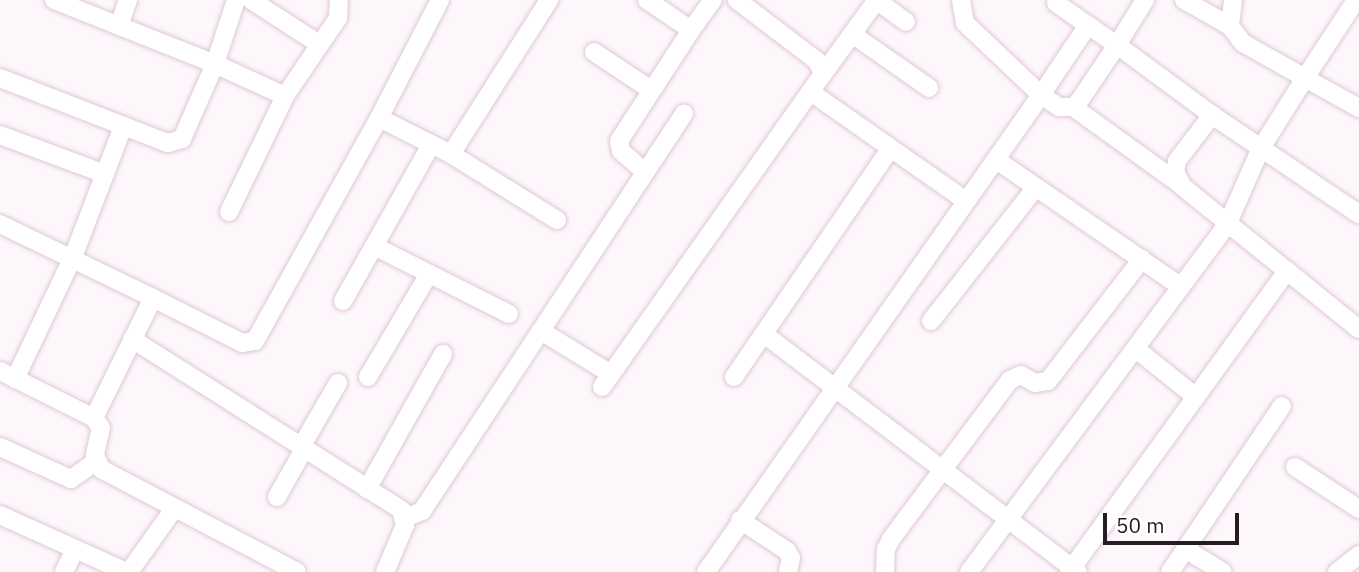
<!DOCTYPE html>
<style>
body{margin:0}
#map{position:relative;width:1359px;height:572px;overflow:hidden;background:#fdf7fb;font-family:"IBM Plex Sans",sans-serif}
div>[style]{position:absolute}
.roads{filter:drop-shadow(0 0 2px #e0c7d7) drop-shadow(0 0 2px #e0c7d7)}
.minor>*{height:18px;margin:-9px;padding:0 9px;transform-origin:9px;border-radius:9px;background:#fff}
span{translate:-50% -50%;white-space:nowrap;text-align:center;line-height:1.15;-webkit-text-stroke:5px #fff;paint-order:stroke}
.scale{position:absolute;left:1103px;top:513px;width:136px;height:32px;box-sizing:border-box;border:4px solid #261d22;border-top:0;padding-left:9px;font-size:21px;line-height:24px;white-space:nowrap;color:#261d22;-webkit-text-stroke:5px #fff;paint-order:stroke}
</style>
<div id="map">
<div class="roads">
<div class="minor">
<i style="left:54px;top:0;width:173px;rotate:21.7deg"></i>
<i style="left:215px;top:64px;width:67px;rotate:-71.8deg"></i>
<i style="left:251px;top:0;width:81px;rotate:32.9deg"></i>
<i style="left:440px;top:0;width:133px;rotate:117.3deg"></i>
<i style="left:379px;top:118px;width:80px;rotate:26.6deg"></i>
<i style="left:451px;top:154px;width:183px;rotate:-57.5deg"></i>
<i style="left:647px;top:0;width:53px;rotate:34.3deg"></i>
<i style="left:691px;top:30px;width:37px;rotate:-54deg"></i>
<i style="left:876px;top:0;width:37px;rotate:36deg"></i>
<i style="left:1145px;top:0;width:53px;rotate:121.9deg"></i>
<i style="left:1117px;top:45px;width:66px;rotate:123.9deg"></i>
<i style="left:1080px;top:100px;width:10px;rotate:135deg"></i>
<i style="left:1073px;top:107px;width:14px;rotate:180deg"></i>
<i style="left:1059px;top:107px;width:22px;rotate:-146deg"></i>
<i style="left:1041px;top:95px;width:84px;rotate:-56.1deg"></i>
<i style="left:1088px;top:25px;width:35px;rotate:35deg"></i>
<i style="left:1117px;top:45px;width:118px;rotate:36.4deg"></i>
<i style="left:1212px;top:115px;width:177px;rotate:34deg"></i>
<i style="left:1184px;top:0;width:53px;rotate:29.5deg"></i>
<i style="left:1233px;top:0;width:26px;rotate:97deg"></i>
<i style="left:1230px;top:26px;width:21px;rotate:53deg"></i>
<i style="left:1243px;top:43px;width:71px;rotate:29.4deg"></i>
<i style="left:1305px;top:78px;width:93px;rotate:-56.8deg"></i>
<i style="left:1056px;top:3px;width:39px;rotate:35deg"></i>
<i style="left:119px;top:26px;width:28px;rotate:-71deg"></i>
<i style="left:852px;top:34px;width:94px;rotate:35deg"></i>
<i style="left:594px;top:52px;width:69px;rotate:33.7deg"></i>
<i style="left:823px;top:74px;width:92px;rotate:-53.9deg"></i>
<i style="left:0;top:78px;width:180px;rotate:21.2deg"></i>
<i style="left:168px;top:143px;width:15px;rotate:-16deg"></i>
<i style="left:182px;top:139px;width:82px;rotate:-66.3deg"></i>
<i style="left:215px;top:64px;width:77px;rotate:24.6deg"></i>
<i style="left:812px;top:93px;width:188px;rotate:35deg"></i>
<i style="left:1073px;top:107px;width:133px;rotate:35.8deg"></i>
<i style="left:1212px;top:115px;width:58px;rotate:127.3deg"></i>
<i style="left:1177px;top:161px;width:11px;rotate:100deg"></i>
<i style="left:1175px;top:172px;width:17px;rotate:62deg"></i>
<i style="left:1183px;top:187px;width:226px;rotate:38.9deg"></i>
<i style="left:0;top:135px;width:112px;rotate:20.4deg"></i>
<i style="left:451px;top:154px;width:125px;rotate:31.9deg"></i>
<i style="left:998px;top:161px;width:222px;rotate:34.5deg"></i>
<i style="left:645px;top:172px;width:32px;rotate:-139deg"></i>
<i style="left:621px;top:151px;width:10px;rotate:-101deg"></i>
<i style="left:619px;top:141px;width:132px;rotate:-57deg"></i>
<i style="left:229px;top:212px;width:129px;rotate:-64.2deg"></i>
<i style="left:285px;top:96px;width:94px;rotate:-55.8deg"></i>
<i style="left:338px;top:18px;width:18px;rotate:-87deg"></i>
<i style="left:0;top:224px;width:170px;rotate:25.8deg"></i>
<i style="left:153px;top:298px;width:134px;rotate:116.2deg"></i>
<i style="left:94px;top:418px;width:105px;rotate:-153.4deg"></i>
<i style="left:374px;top:246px;width:151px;rotate:26.7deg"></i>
<i style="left:153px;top:298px;width:100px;rotate:26.8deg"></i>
<i style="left:242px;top:343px;width:13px;rotate:-9deg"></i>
<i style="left:255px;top:341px;width:255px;rotate:-60.9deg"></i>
<i style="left:343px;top:301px;width:179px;rotate:-60.6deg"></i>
<i style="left:931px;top:321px;width:170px;rotate:-51.9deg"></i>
<i style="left:541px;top:331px;width:82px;rotate:31.6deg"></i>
<i style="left:764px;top:334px;width:394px;rotate:37.2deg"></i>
<i style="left:132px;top:339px;width:319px;rotate:32.4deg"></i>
<i style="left:401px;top:510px;width:16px;rotate:75deg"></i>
<i style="left:405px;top:525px;width:51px;rotate:113.1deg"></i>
<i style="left:1136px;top:349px;width:77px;rotate:38.7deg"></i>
<i style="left:368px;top:377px;width:120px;rotate:-59.4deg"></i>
<i style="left:734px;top:377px;width:276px;rotate:-55.6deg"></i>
<i style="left:15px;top:379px;width:135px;rotate:-64.6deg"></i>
<i style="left:73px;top:257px;width:139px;rotate:-69deg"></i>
<i style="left:602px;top:387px;width:383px;rotate:-54.8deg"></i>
<i style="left:823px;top:74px;width:14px;rotate:-115deg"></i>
<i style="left:817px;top:61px;width:101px;rotate:-142.7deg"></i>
<i style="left:94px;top:418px;width:12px;rotate:55deg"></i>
<i style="left:101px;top:428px;width:28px;rotate:103deg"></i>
<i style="left:95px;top:455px;width:15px;rotate:67deg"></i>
<i style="left:101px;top:469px;width:221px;rotate:27.7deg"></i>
<i style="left:0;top:447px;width:78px;rotate:24.3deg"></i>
<i style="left:71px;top:479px;width:29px;rotate:-35deg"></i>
<i style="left:301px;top:447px;width:74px;rotate:-60deg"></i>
<i style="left:1295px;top:467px;width:77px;rotate:33.3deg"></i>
<i style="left:367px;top:489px;width:155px;rotate:-60.6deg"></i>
<i style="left:277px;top:497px;width:55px;rotate:-60.6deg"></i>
<i style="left:0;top:515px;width:138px;rotate:24.3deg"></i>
<i style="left:405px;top:518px;width:18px;rotate:-22deg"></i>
<i style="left:422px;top:511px;width:476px;rotate:-56.6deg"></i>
<i style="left:740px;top:520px;width:56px;rotate:33.4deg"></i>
<i style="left:787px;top:551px;width:8px;rotate:60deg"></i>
<i style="left:791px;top:558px;width:14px;rotate:102deg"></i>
<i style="left:1185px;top:549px;width:44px;rotate:31.2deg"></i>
<i style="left:64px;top:572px;width:25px;rotate:-64deg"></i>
<i style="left:129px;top:572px;width:77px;rotate:-54.5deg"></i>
<i style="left:706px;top:572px;width:583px;rotate:-54.92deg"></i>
<i style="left:1041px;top:95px;width:105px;rotate:-136.5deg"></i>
<i style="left:965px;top:23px;width:23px;rotate:-100deg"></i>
<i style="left:885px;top:572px;width:23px;rotate:-88deg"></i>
<i style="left:886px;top:549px;width:11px;rotate:-63deg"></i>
<i style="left:891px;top:539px;width:199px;rotate:-53.2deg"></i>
<i style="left:1010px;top:380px;width:12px;rotate:-24deg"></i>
<i style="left:1021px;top:375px;width:16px;rotate:30deg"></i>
<i style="left:1035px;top:383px;width:13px;rotate:-9deg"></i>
<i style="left:1048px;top:381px;width:154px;rotate:-52.4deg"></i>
<i style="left:969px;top:572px;width:435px;rotate:-53.4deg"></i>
<i style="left:1228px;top:223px;width:82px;rotate:-66.3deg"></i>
<i style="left:1261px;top:148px;width:83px;rotate:-57.8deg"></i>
<i style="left:1305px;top:78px;width:62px;rotate:29.1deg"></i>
<i style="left:1069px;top:572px;width:372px;rotate:-54.1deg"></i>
<i style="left:1170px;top:572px;width:200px;rotate:-56deg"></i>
<i style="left:1337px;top:572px;width:28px;rotate:-38deg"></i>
</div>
</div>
<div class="scale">50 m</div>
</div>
